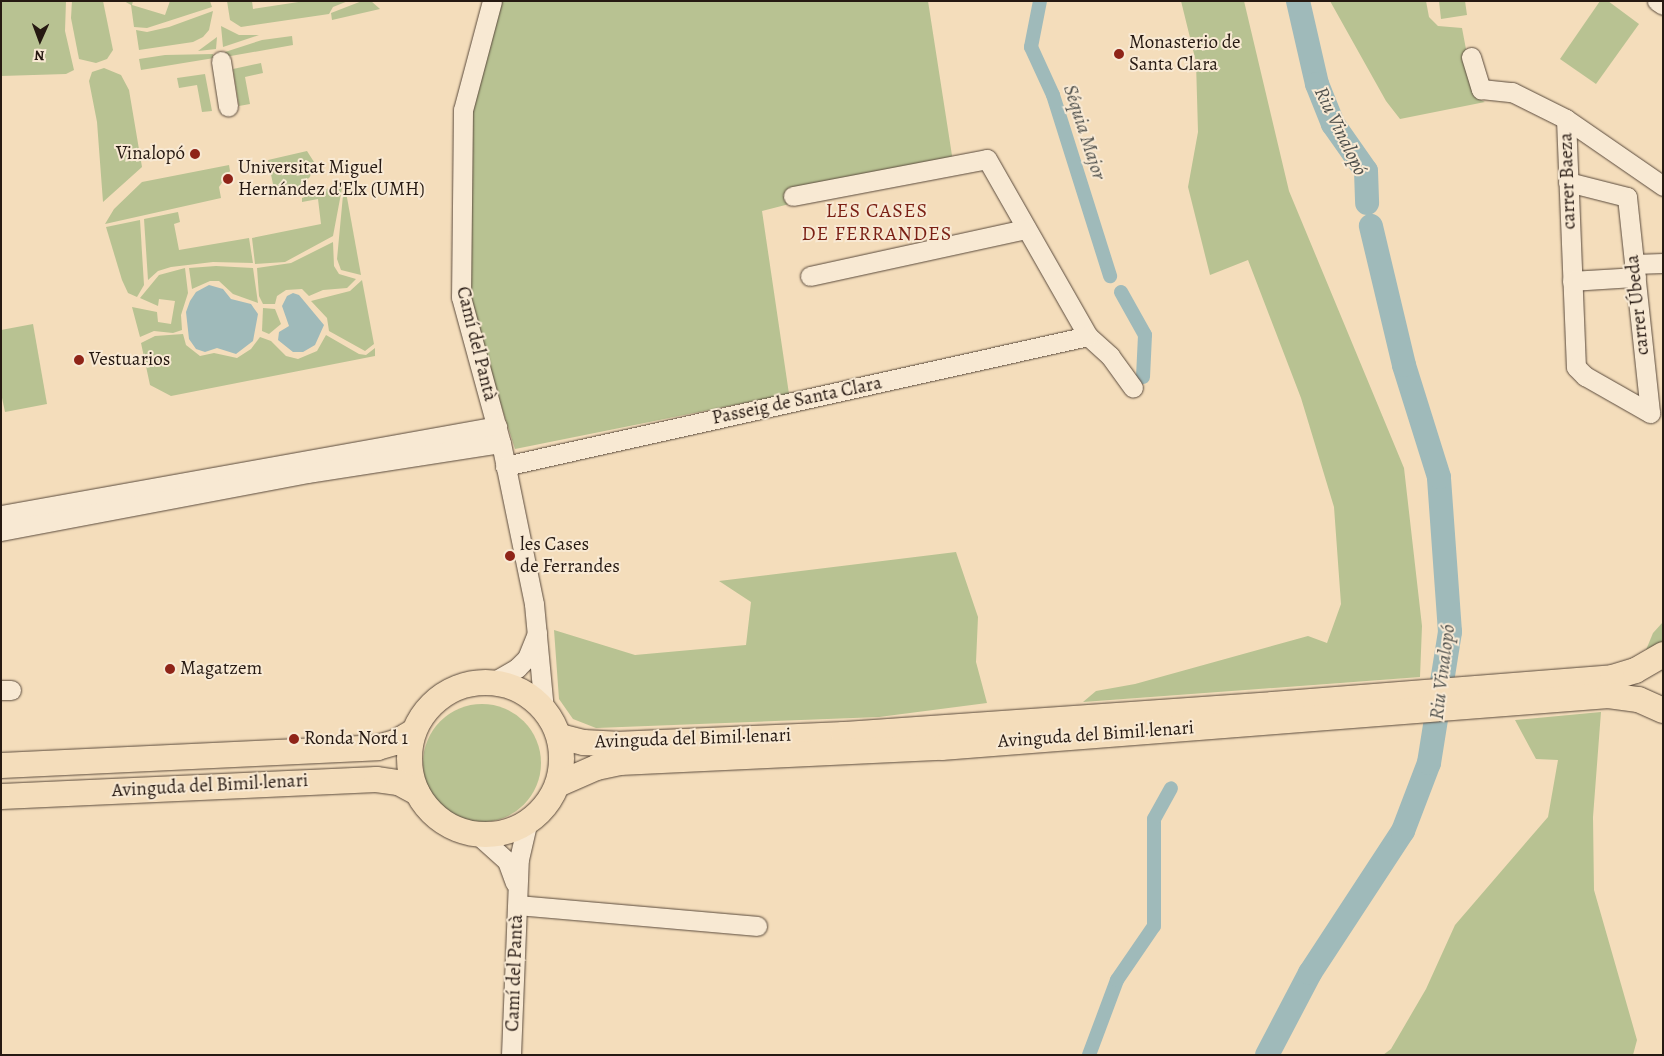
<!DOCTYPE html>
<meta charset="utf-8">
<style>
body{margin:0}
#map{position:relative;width:1664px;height:1056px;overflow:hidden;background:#f4ddbb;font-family:Alegreya,serif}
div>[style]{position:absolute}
.green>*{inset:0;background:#b8c292}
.round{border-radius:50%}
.water>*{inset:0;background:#9fbaba}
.canal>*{height:14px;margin:-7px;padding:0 7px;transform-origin:7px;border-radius:7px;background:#9fbaba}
.river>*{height:24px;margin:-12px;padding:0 12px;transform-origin:12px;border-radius:12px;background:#9fbaba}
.roads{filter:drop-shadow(0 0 1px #5a4a3c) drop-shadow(0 0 1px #5a4a3c)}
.minor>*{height:19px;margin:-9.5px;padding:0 9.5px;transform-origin:9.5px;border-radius:9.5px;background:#f8e9d3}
.major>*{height:25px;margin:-12.5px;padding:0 12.5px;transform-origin:12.5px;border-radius:12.5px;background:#f4ddbb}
.major>.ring{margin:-12.5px;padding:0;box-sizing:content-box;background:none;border:25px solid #f4ddbb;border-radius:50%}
.dots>*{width:14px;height:14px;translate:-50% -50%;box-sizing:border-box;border:2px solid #f8e9d3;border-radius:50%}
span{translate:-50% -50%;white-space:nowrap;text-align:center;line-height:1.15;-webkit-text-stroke:4px #f8e9d3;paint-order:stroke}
.poi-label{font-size:19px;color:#261912}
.left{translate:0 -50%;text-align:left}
.right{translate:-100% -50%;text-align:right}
.street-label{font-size:19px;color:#261912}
.water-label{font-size:20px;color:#50514d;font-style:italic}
.neighbourhood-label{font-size:20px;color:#7a1f14;letter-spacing:1px}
.frame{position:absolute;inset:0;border:2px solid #261912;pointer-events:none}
.north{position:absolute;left:15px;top:15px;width:50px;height:50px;-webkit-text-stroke:4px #f8e9d3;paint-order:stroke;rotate:182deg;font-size:14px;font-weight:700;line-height:20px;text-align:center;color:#261912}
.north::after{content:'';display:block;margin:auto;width:18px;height:22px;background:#261912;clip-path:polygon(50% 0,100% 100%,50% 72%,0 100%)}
</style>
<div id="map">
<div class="green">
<i style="clip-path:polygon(1px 1px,66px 1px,65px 31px,74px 70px,66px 74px,1px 76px)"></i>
<i style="clip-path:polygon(72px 1px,103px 1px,113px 50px,107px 59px,96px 63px,79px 59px,71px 18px)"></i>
<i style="clip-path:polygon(124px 1px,133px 1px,132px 5px,165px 15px,170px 1px,210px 1px,212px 7px,147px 28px,134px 27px,131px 5px)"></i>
<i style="clip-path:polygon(227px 1px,252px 1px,253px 9px,305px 1px,348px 1px,333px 7px,329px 14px,241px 27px,230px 20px)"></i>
<i style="clip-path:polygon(362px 1px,371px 1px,380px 9px,332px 20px,331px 13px)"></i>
<i style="clip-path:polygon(499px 1px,928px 1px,953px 162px,762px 211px,789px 394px,515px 449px,467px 298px,471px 102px)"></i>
<i style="clip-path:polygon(1181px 1px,1244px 1px,1289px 191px,1404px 468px,1422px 626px,1420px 677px,1083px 702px,1096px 691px,1135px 684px,1308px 636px,1327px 643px,1341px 604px,1334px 507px,1301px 398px,1248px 260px,1210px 275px,1188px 187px,1198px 132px,1196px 62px)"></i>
<i style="clip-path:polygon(1330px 1px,1426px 1px,1429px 17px,1438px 26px,1462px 28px,1475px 97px,1485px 102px,1400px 119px,1386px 101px)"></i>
<i style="clip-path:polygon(1439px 1px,1465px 1px,1467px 15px,1441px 19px)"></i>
<i style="clip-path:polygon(1600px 1px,1608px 1px,1639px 24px,1596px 84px,1560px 59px)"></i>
<i style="clip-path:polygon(213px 11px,209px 30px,203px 37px,193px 42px,139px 50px,136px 30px,147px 32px,169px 27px)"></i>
<i style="clip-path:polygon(221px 26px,239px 35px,259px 35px,223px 47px)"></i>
<i style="clip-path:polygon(292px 36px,293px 45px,225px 57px,225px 52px,262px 40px)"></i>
<i style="clip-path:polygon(217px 37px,216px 49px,198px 51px)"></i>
<i style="clip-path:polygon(213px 54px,214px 58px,141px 70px,139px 59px,165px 55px)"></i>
<i style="clip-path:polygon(261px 63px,263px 73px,245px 77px,250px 104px,239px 106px,233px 69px)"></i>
<i style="clip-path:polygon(104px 68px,121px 75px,129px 90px,142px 167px,103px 202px,97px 122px,89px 81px,92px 72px)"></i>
<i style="clip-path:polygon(205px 74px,212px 111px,202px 112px,197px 85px,179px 88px,177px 78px)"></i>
<i style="clip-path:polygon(307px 151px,314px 162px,310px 177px,297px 188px,295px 185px,274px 189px,268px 160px)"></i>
<i style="clip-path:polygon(229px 165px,230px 171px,219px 187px,221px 198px,105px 224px,114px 209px,142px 182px)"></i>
<i style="clip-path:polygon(343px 183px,333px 236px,285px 262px,255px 264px,252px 238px,321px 224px,318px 199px,302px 202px,302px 198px)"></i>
<i style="clip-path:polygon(346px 192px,361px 275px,341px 270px,337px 259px,343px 195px)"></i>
<i style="clip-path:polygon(178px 212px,180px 222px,174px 224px,179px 250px,249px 238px,253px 263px,213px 262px,171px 267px,158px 271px,148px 280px,144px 219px)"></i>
<i style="clip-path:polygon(140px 220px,144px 285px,137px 297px,128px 293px,122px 280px,106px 227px)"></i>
<i style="clip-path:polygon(333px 242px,334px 266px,339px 274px,356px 279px,347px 288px,323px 290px,309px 296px,302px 289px,286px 290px,277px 296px,275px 304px,263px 304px,259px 296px,257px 268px,291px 263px)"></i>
<i style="clip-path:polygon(216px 266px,253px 268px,258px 303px,233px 294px,219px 281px,210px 281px,192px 289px,189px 268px)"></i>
<i style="clip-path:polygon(185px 268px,188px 293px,181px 315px,182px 330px,173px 333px,154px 331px,140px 337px,132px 307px,157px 312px,158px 322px,171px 324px,175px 301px,159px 299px,158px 306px,140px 298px,159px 275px)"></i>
<i style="clip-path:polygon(362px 280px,374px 344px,365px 351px,329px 331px,327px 318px,311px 301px,350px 291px)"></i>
<i style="clip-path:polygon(263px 308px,275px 309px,281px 324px,269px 334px,262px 331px)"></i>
<i style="clip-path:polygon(33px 324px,47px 404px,5px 412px,1px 393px,1px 330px)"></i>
<i style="clip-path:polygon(183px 334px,186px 345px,200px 356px,214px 353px,237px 358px,251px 349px,260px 337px,271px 341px,286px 356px,298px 359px,317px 351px,326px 335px,359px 354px,366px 355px,375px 348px,375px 356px,171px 396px,150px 385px,141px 343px,155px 336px)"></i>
<i style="clip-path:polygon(956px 552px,978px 617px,976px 662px,987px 703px,879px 717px,596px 728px,573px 719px,559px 699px,554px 630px,635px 655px,746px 645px,751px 602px,719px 581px)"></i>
<i style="clip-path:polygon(1663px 622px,1663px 641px,1646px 650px,1653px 633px)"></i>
<i class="round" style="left:423px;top:704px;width:118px;height:118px"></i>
<i style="clip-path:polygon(1601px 712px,1593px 817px,1594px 890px,1637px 1040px,1633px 1055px,1383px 1055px,1391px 1049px,1426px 989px,1455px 925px,1548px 817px,1558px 760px,1536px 759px,1515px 720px)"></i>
</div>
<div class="water">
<i style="clip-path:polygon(209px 285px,223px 289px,231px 299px,251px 304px,258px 314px,253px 341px,236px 354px,217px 348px,205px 352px,196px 349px,189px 339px,186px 312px,190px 301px,196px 292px)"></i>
<i style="clip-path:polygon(293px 293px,299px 295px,324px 325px,315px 345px,303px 352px,293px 352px,278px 340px,279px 332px,289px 326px,282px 306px,287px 296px)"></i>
</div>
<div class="canal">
<i style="left:1040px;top:1px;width:47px;rotate:101.1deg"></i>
<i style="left:1031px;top:47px;width:53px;rotate:65.4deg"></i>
<i style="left:1053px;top:95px;width:190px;rotate:72.5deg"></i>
<i style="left:1121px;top:292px;width:49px;rotate:60.8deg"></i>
<i style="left:1145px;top:335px;width:42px;rotate:92.7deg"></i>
<i style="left:1089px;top:1055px;width:80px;rotate:-69.5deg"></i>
<i style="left:1117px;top:980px;width:65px;rotate:-55.6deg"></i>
<i style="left:1154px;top:926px;width:107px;rotate:-90deg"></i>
<i style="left:1154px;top:819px;width:35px;rotate:-61deg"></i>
</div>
<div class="river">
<i style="left:1298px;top:1px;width:85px;rotate:77.1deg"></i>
<i style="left:1317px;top:84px;width:43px;rotate:68.2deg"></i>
<i style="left:1333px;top:124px;width:57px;rotate:54.9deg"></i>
<i style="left:1366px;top:171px;width:32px;rotate:88deg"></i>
<i style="left:1267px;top:1055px;width:93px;rotate:-62.3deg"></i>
<i style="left:1310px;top:973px;width:170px;rotate:-56.8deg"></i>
<i style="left:1403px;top:831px;width:73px;rotate:-69.1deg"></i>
<i style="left:1429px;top:763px;width:133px;rotate:-80.9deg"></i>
<i style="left:1450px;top:632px;width:155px;rotate:-94.1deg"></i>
<i style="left:1439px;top:477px;width:117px;rotate:-107.4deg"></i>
<i style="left:1404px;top:365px;width:143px;rotate:-103.4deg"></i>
</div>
<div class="roads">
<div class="minor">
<i style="left:492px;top:1px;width:113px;rotate:104.9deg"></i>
<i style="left:463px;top:110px;width:187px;rotate:90.6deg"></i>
<i style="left:461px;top:297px;width:151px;rotate:74.7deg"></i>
<i style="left:501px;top:443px;width:164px;rotate:78.4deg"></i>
<i style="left:534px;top:604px;width:105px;rotate:84.6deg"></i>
<i style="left:1657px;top:1px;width:7px;rotate:34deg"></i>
<i style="left:1471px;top:57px;width:34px;rotate:73deg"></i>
<i style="left:1481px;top:89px;width:31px;rotate:6deg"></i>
<i style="left:1512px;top:92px;width:60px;rotate:26.6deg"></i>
<i style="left:1566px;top:119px;width:248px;rotate:87.7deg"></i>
<i style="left:1576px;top:367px;width:13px;rotate:45deg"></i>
<i style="left:1585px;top:376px;width:75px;rotate:29.6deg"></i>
<i style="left:221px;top:61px;width:46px;rotate:81.2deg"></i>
<i style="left:1566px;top:119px;width:118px;rotate:34.6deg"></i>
<i style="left:1568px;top:182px;width:61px;rotate:14.3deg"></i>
<i style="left:1627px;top:197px;width:217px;rotate:83.9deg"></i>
<i style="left:793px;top:196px;width:197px;rotate:-10.8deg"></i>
<i style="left:987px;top:159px;width:204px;rotate:60.3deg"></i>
<i style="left:1088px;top:336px;width:30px;rotate:42deg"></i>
<i style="left:1110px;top:356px;width:39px;rotate:54deg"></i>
<i style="left:1634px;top:264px;width:29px;rotate:-2deg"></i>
<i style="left:810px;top:276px;width:221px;rotate:-12.3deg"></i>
<i style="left:1572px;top:281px;width:64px;rotate:-3.6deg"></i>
<i style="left:505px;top:466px;width:597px;rotate:-12.57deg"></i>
<i style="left:1px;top:515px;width:504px;rotate:-10.17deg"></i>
<i style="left:1px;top:531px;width:311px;rotate:-10.7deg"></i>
<i style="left:307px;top:473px;width:196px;rotate:-8.8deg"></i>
<i style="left:493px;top:682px;width:28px;rotate:-30deg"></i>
<i style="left:517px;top:668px;width:14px;rotate:-45deg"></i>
<i style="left:527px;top:658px;width:27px;rotate:-68deg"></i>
<i style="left:1px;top:690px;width:10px"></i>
<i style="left:477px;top:834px;width:40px;rotate:42deg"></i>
<i style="left:507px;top:861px;width:23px;rotate:70deg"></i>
<i style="left:518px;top:905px;width:240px;rotate:5deg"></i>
<i style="left:511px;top:1055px;width:196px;rotate:-87.7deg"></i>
<i style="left:519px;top:859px;width:39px;rotate:-77deg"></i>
</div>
<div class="major">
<i class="ring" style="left:409px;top:682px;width:127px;height:127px"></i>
<i style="left:559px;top:736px;width:25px;rotate:14deg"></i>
<i style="left:583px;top:742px;width:33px;rotate:3deg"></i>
<i style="left:616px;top:744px;width:227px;rotate:-2.5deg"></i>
<i style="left:843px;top:734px;width:430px;rotate:-4deg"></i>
<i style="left:1272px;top:704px;width:341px;rotate:-4.5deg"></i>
<i style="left:1612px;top:677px;width:24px;rotate:-17deg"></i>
<i style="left:1635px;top:670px;width:32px;rotate:-30deg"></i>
<i style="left:1px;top:765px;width:376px;rotate:-2.7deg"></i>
<i style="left:377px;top:747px;width:19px;rotate:-16deg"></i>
<i style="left:395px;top:742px;width:21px;rotate:-31deg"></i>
<i style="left:557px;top:784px;width:43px;rotate:-23.6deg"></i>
<i style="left:596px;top:767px;width:24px;rotate:-12deg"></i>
<i style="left:619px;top:762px;width:322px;rotate:-2.7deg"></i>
<i style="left:941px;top:747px;width:669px;rotate:-4.46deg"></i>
<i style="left:1608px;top:695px;width:30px;rotate:8deg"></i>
<i style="left:1638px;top:699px;width:27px;rotate:24deg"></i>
<i style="left:1px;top:796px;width:375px;rotate:-2.6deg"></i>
<i style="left:376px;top:779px;width:22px;rotate:8deg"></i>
<i style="left:398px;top:782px;width:21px;rotate:28deg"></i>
</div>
</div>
<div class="dots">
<i style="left:1119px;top:54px;background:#8f2418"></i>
<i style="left:195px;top:154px;background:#8f2418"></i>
<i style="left:228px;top:179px;background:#8f2418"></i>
<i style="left:79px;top:360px;background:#8f2418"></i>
<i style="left:510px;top:556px;background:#8f2418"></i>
<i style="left:170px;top:669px;background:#8f2418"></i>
<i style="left:294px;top:739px;background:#8f2418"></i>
</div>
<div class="poi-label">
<span class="left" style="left:1129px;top:54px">Monasterio de<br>Santa Clara</span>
<span class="right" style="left:185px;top:154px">Vinalopó</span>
<span class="left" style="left:238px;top:179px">Universitat Miguel<br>Hernández d'Elx (UMH)</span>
<span class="left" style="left:89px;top:360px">Vestuarios</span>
<span class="left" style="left:520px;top:556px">les Cases<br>de Ferrandes</span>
<span class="left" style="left:180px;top:669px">Magatzem</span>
<span class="left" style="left:304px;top:739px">Ronda Nord 1</span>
</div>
<div class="street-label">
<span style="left:1568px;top:181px;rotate:-92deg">carrer Baeza</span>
<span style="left:1638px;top:305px;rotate:-96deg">carrer Úbeda</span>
<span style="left:476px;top:344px;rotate:76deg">Camí del Pantà</span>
<span style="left:797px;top:401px;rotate:-12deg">Passeig de Santa Clara</span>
<span style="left:1096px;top:735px;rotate:-4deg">Avinguda del Bimil·lenari</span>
<span style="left:693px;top:739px;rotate:-2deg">Avinguda del Bimil·lenari</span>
<span style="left:210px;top:786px;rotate:-3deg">Avinguda del Bimil·lenari</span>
<span style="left:515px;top:973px;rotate:-88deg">Camí del Pantà</span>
</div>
<div class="water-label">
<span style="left:1341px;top:131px;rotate:64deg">Riu Vinalopó</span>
<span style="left:1085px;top:132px;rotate:72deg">Séquia Major</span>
<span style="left:1442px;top:672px;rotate:-83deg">Riu Vinalopó</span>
</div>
<div class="neighbourhood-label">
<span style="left:877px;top:222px">LES CASES<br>DE FERRANDES</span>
</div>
<div class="frame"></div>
<div class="north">N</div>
</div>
